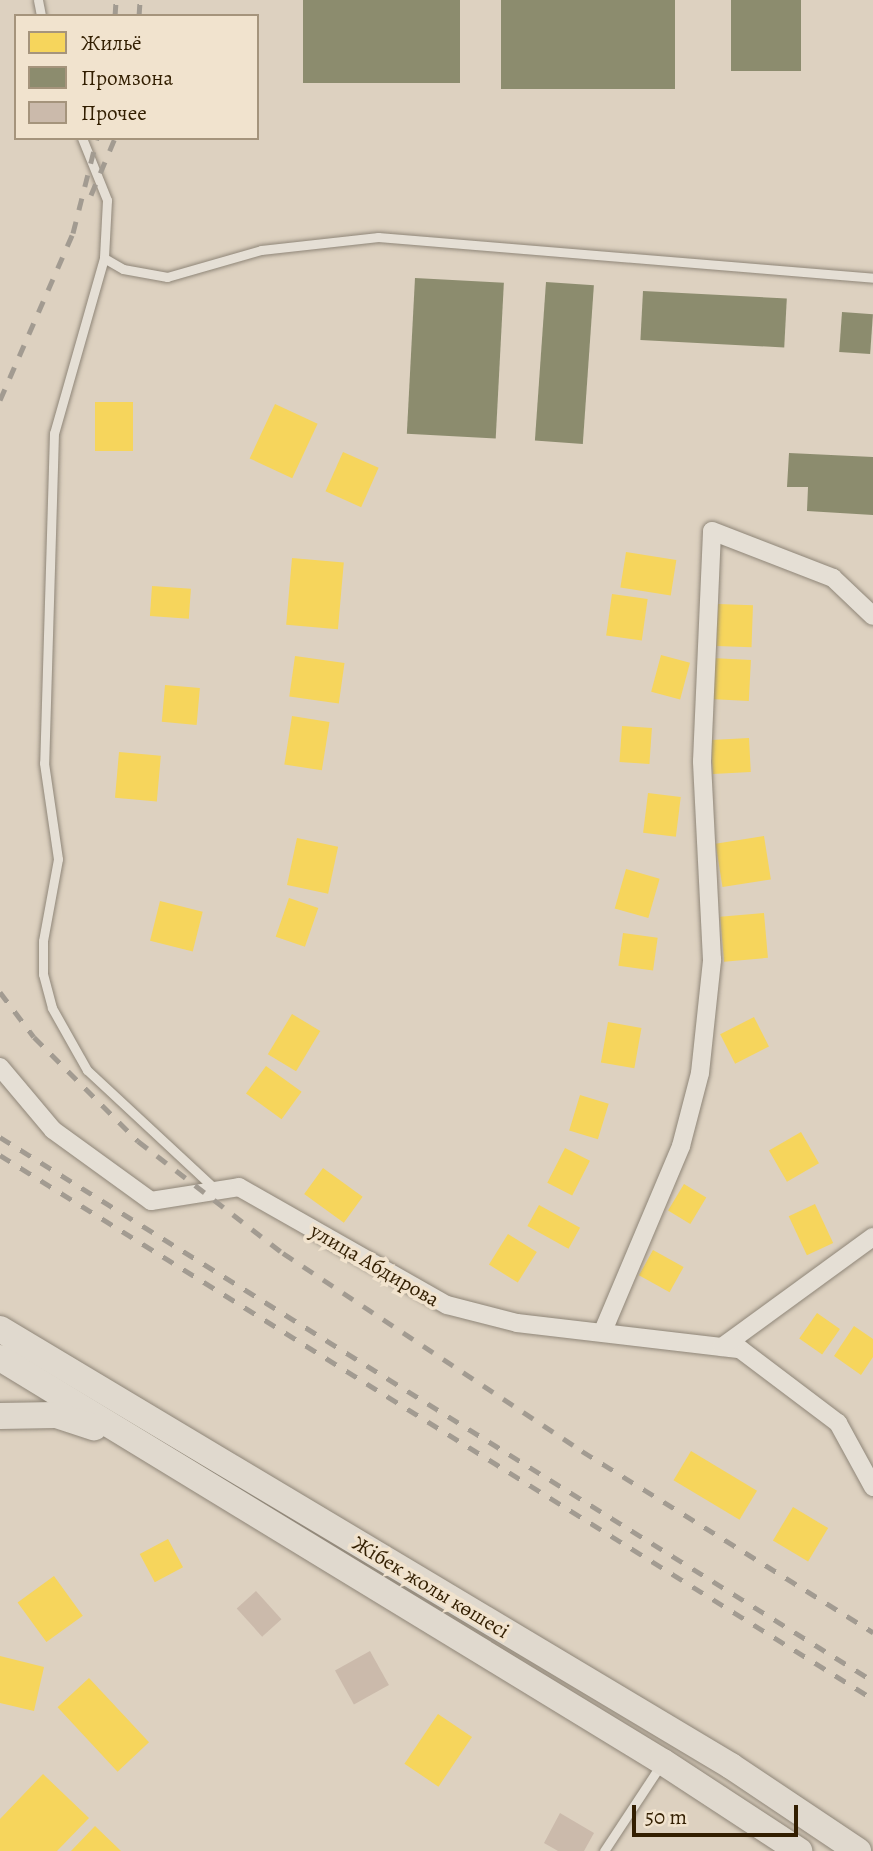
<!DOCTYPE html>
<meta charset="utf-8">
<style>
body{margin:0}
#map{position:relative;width:873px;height:1851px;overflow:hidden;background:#ddd1c0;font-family:Alegreya,serif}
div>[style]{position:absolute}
.homes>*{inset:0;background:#f6d55c;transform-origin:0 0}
.industry>*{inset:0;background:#8c8c6e;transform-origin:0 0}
.building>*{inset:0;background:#cbbaab;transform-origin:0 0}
.roads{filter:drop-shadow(0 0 2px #8f8678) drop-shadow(0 0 2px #8f8678)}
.service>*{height:9px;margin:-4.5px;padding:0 4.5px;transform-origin:4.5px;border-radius:4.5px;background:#e5dfd5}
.minor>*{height:18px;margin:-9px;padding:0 9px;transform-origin:9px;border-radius:9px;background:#e5dfd5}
.primary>*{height:26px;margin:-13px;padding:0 13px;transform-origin:13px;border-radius:13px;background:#e0d9ce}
.rail>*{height:5px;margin-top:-2.5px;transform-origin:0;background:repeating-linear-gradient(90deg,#a29b91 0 12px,transparent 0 24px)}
span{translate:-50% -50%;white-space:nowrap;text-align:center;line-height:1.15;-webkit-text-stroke:7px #f1e3ce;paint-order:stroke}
.street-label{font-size:21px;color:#321e01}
.legend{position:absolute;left:14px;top:14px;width:245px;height:126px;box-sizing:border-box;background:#f1e3ce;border:2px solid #a5947c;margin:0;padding:9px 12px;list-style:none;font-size:21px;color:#321e01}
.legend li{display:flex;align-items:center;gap:14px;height:35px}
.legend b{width:35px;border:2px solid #a5947c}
.scale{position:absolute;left:632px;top:1805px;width:166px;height:32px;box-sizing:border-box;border:4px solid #321e01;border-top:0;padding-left:9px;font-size:21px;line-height:24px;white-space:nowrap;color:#321e01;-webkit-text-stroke:5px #f1e3ce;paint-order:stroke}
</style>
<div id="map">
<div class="homes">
<i style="left:95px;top:402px;width:38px;height:49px"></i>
<i style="left:275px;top:404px;width:47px;height:60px;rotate:25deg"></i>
<i style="left:343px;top:452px;width:39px;height:43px;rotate:24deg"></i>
<i style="left:626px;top:552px;width:51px;height:36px;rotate:9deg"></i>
<i style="left:292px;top:558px;width:52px;height:67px;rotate:5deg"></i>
<i style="left:152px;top:586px;width:39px;height:30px;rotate:4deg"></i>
<i style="left:612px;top:594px;width:36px;height:42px;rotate:8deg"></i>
<i style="left:718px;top:604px;width:35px;height:42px;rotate:2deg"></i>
<i style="left:661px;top:655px;width:30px;height:38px;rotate:15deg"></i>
<i style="left:295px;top:656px;width:50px;height:41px;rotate:8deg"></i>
<i style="left:712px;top:658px;width:39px;height:41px;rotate:3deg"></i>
<i style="left:165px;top:685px;width:35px;height:37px;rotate:5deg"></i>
<i style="left:292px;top:716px;width:38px;height:49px;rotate:9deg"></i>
<i style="left:622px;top:726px;width:30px;height:36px;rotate:4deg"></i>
<i style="left:749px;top:738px;width:34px;height:38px;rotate:87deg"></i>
<i style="left:119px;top:752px;width:42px;height:46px;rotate:5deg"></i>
<i style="left:648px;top:793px;width:33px;height:40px;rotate:7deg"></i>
<i style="left:764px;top:836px;width:44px;height:49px;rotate:81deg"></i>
<i style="left:297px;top:838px;width:42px;height:48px;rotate:12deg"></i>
<i style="left:626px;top:869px;width:35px;height:41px;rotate:16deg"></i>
<i style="left:289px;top:898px;width:31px;height:41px;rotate:19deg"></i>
<i style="left:160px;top:901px;width:44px;height:41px;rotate:14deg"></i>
<i style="left:764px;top:913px;width:45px;height:44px;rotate:85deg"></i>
<i style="left:623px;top:933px;width:35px;height:33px;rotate:8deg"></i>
<i style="left:292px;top:1014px;width:33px;height:47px;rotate:31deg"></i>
<i style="left:754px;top:1017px;width:33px;height:38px;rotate:63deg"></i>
<i style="left:608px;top:1022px;width:34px;height:41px;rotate:10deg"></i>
<i style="left:266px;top:1066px;width:44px;height:34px;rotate:36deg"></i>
<i style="left:580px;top:1095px;width:30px;height:37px;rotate:17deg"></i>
<i style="left:801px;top:1132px;width:36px;height:37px;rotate:60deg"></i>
<i style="left:565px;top:1148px;width:28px;height:39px;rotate:27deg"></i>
<i style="left:323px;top:1168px;width:49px;height:32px;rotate:36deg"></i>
<i style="left:684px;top:1184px;width:26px;height:31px;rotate:31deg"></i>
<i style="left:815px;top:1204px;width:43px;height:29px;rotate:65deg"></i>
<i style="left:539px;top:1205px;width:47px;height:24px;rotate:29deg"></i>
<i style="left:508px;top:1234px;width:34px;height:36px;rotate:32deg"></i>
<i style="left:653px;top:1250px;width:35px;height:29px;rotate:29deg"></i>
<i style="left:817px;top:1313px;width:28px;height:31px;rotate:35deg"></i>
<i style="clip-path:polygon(854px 1326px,873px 1339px,873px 1357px,861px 1375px,834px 1356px)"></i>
<i style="left:691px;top:1451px;width:77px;height:34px;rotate:31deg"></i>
<i style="left:793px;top:1507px;width:41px;height:39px;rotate:31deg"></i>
<i style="left:168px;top:1539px;width:32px;height:32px;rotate:62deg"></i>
<i style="left:54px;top:1576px;width:49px;height:45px;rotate:54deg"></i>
<i style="clip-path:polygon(0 1656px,44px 1667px,34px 1711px,0 1703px)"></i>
<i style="left:89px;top:1678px;width:88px;height:43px;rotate:47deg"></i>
<i style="left:438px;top:1714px;width:41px;height:60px;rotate:34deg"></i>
<i style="clip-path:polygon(43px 1774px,89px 1818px,57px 1851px,0 1851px,0 1819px)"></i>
<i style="clip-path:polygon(95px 1826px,121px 1851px,71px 1851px)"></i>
</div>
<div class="industry">
<i style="left:303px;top:0;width:157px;height:83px"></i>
<i style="left:501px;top:0;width:174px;height:89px"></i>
<i style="left:731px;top:0;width:70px;height:71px"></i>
<i style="left:415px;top:278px;width:89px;height:156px;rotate:3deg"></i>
<i style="left:546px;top:282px;width:48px;height:159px;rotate:4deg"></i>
<i style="left:643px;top:291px;width:144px;height:49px;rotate:3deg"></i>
<i style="left:842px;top:312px;width:31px;height:40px;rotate:4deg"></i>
<i style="clip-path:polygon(789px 453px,873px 457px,873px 515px,807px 511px,808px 487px,787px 487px)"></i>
</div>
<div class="building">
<i style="left:256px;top:1591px;width:38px;height:26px;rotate:48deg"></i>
<i style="left:370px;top:1651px;width:39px;height:40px;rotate:61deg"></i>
<i style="clip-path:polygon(560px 1813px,594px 1833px,584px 1851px,558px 1851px,544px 1843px)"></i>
</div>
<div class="roads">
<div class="service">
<i style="left:38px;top:0;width:16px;rotate:79deg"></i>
<i style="left:82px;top:138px;width:67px;rotate:68deg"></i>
<i style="left:107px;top:200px;width:58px;rotate:93deg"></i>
<i style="left:104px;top:258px;width:182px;rotate:105.9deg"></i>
<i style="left:54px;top:433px;width:330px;rotate:91.7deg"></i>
<i style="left:44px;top:763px;width:97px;rotate:81.7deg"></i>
<i style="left:58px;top:859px;width:83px;rotate:100.4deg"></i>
<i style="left:43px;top:941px;width:33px;rotate:90deg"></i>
<i style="left:43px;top:974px;width:35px;rotate:75deg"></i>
<i style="left:52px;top:1008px;width:71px;rotate:60.6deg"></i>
<i style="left:87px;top:1070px;width:175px;rotate:42.9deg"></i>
<i style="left:104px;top:258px;width:22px;rotate:30deg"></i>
<i style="left:123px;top:269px;width:45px;rotate:10.3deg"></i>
<i style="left:167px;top:277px;width:98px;rotate:-16deg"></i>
<i style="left:261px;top:250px;width:118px;rotate:-6.3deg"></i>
<i style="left:378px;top:237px;width:497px;rotate:4.7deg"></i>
<i style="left:604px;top:1851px;width:105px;rotate:-56.6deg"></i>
</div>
<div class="minor">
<i style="left:0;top:1067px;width:82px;rotate:49.9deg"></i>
<i style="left:53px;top:1130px;width:121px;rotate:35.9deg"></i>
<i style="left:151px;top:1201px;width:89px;rotate:-9deg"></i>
<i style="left:239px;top:1187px;width:239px;rotate:29.6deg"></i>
<i style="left:447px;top:1305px;width:72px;rotate:14.4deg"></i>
<i style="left:517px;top:1323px;width:225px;rotate:6.7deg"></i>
<i style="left:740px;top:1349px;width:123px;rotate:37.1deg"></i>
<i style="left:838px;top:1423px;width:73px;rotate:61.3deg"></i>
<i style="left:603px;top:1331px;width:201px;rotate:-67.1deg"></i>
<i style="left:681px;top:1146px;width:75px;rotate:-75.4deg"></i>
<i style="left:700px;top:1073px;width:114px;rotate:-83.9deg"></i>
<i style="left:712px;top:960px;width:199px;rotate:-92.9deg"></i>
<i style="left:702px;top:761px;width:230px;rotate:-87.5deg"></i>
<i style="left:712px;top:531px;width:130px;rotate:21.2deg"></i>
<i style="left:833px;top:578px;width:55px;rotate:43.5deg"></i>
<i style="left:722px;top:1347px;width:187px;rotate:-36.1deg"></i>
</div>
<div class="primary">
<i style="left:0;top:1329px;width:852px;rotate:30.87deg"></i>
<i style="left:731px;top:1766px;width:153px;rotate:33.8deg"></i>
<i style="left:0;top:1358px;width:776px;rotate:31.36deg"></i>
<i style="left:663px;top:1762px;width:163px;rotate:33.2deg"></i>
<i style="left:0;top:1416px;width:56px;rotate:-1deg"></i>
<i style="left:56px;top:1415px;width:40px;rotate:18deg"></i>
</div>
</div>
<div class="rail">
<i style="left:115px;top:16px;width:16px;rotate:-86deg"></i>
<i style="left:139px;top:16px;width:16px;rotate:-86deg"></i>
<i style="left:91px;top:195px;width:62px;rotate:-67.2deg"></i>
<i style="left:0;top:400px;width:182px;rotate:-66.4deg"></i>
<i style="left:73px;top:233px;width:98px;rotate:-75.8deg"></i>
<i style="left:0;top:992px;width:56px;rotate:52.9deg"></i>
<i style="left:34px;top:1037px;width:147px;rotate:45deg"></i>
<i style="left:138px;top:1141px;width:183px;rotate:37.7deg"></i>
<i style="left:283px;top:1253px;width:359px;rotate:33.5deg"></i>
<i style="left:582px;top:1451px;width:343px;rotate:31.9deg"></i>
<i style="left:0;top:1137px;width:1029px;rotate:31.93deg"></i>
<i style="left:0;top:1155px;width:1029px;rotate:31.93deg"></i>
</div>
<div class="street-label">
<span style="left:375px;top:1265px;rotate:30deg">улица Абдирова</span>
<span style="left:431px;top:1587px;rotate:31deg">Жібек жолы көшесі</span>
</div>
<ul class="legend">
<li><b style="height:19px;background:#f6d55c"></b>Жильё</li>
<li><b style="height:19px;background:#8c8c6e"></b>Промзона</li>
<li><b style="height:19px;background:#cbbaab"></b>Прочее</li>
</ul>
<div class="scale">50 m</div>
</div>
